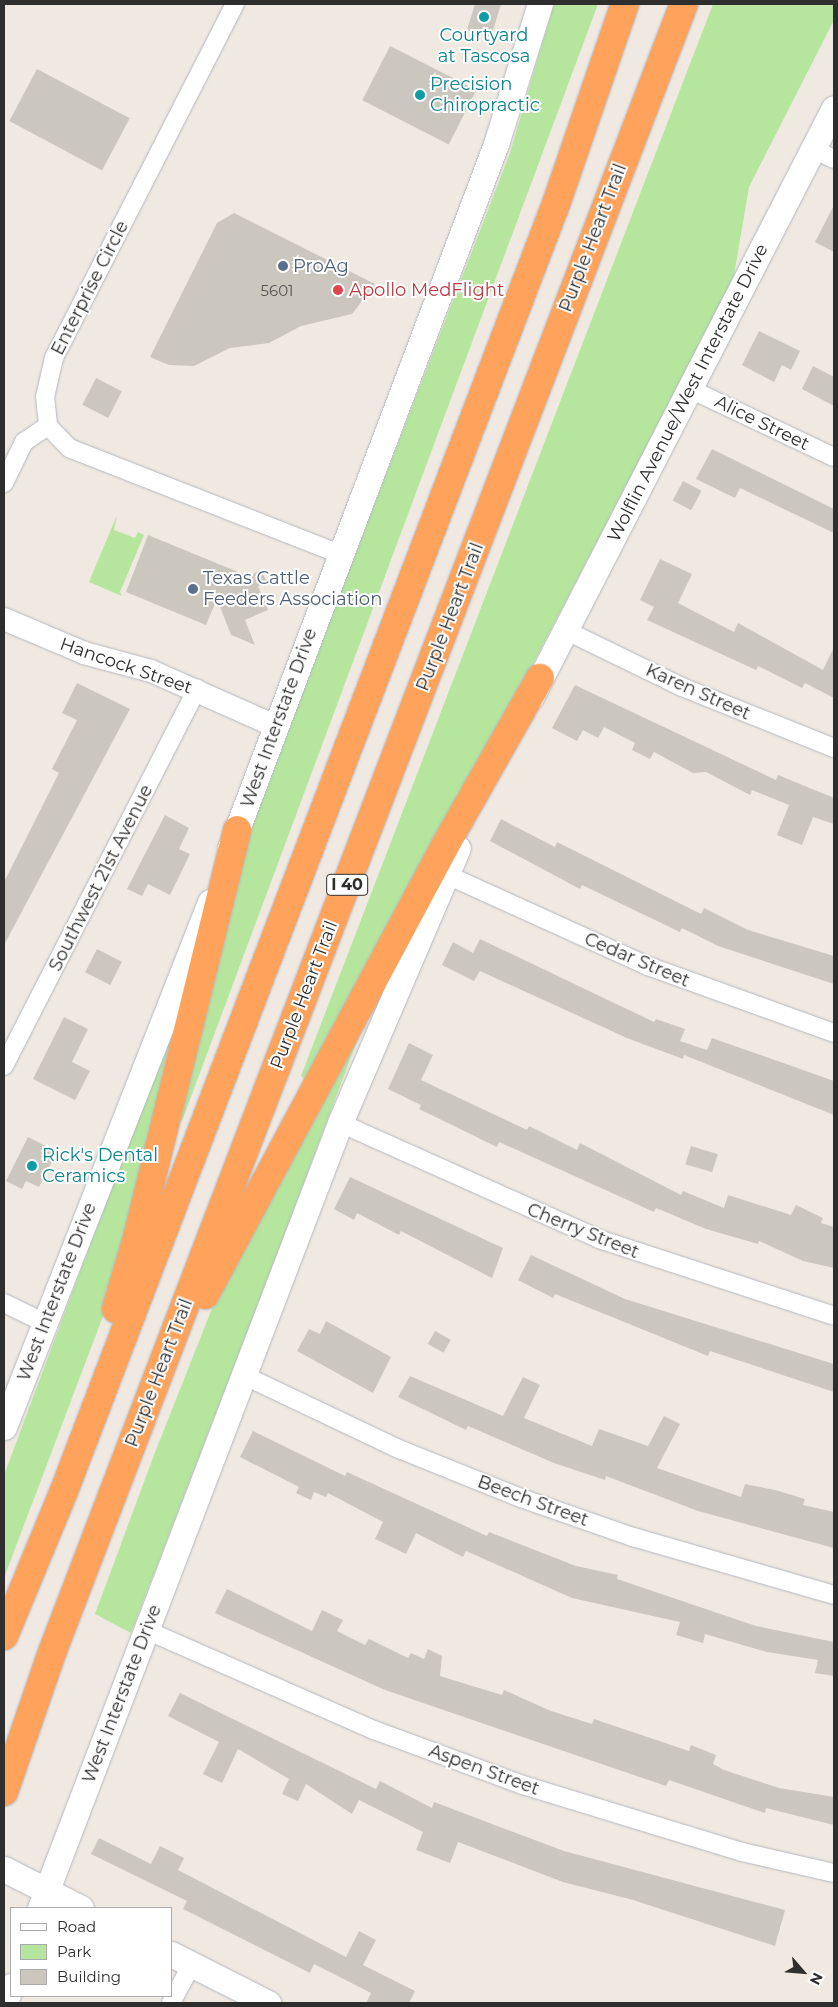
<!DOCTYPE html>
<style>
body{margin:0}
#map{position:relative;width:838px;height:2007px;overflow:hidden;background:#efe9e1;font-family:Montserrat,sans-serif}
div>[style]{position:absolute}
.green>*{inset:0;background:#b6e59e}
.building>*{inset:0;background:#cbc7bf;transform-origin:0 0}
.roads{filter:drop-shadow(0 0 1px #b4b7c1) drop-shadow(0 0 1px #b4b7c1)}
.minor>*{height:18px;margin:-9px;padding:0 9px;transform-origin:9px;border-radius:9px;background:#fff}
.tertiary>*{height:22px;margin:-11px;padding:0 11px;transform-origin:11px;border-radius:11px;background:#fff}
.secondary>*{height:25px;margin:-12.5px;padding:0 12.5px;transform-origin:12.5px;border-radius:12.5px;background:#fff}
.motorway>*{height:28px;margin:-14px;padding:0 14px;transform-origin:14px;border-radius:14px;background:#ffa35c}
.dots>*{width:14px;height:14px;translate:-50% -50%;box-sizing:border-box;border:2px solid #fff;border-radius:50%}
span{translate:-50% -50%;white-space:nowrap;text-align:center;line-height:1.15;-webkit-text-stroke:4px #fff;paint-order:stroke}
.number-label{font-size:15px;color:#555452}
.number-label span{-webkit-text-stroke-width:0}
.shield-label span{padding:1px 4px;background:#fff;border:1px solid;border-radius:4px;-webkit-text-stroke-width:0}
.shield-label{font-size:16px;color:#2e2e2e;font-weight:700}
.culture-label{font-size:18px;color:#0d838f}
.left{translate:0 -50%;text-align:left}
.street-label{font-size:18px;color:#2e2e2e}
.service-label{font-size:18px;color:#4e5e75}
.health-label{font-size:18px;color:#be3a42}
.frame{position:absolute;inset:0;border:5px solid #2e2e2e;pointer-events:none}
.legend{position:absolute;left:10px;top:1907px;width:162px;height:90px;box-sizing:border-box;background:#fff;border:1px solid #ababab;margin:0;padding:6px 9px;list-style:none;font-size:15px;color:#2e2e2e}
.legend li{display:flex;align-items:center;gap:10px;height:25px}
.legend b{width:25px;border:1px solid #ababab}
.north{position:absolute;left:778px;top:1947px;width:50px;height:50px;-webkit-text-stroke:4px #fff;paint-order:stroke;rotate:117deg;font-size:14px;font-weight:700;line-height:20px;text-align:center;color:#2e2e2e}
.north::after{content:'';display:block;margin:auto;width:18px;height:22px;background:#2e2e2e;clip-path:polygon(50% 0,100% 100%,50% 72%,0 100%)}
</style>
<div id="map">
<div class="green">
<i style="clip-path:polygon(554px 4px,598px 4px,182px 1121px,175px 1116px,241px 850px,510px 153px)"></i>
<i style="clip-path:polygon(713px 4px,834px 4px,834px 20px,749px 187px,733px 281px,451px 821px,307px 1082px,301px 1076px)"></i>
<i style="clip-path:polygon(117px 515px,114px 530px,135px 538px,138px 532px,144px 535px,120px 592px,122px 596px,89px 582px)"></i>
<i style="clip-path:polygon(177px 1013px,186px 1015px,120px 1271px,4px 1578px,4px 1475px)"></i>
<i style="clip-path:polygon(363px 1025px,273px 1265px,131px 1633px,95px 1614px,154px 1455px,232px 1258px)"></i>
</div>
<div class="building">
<i style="clip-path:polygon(475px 4px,501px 4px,491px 37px,467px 30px)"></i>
<i style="left:390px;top:46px;width:97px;height:61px;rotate:27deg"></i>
<i style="left:37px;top:69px;width:105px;height:59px;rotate:28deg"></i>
<i style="clip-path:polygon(834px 205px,834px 252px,815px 242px)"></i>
<i style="clip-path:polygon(234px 213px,375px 284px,352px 314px,301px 326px,269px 343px,230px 348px,194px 366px,169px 365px,150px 357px,217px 223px)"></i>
<i style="clip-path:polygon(759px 331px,800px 351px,791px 370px,782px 365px,774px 382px,742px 365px)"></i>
<i style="clip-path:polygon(813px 366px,834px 377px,834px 406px,802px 389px)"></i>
<i style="left:96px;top:378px;width:29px;height:30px;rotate:27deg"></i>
<i style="clip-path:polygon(712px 449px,834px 509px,834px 533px,740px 488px,735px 498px,696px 479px)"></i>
<i style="left:683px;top:481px;width:21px;height:22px;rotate:28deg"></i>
<i style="clip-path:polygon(148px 535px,248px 576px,261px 570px,267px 583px,258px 586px,268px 610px,245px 620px,255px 645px,231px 635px,217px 599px,206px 625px,126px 592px)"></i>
<i style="clip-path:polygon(660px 559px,692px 574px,678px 603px,734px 632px,738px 623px,823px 670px,834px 647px,834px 698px,805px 683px,802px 688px,758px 666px,756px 670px,647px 620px,654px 607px,640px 600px)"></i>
<i style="clip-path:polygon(77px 683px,130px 709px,4px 945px,4px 882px,59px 773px,52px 769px,77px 720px,62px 713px)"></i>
<i style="clip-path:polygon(575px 685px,776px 780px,778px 775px,834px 798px,834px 824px,813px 817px,802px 845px,777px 835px,789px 805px,752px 790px,750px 795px,706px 772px,693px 773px,654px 752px,650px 759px,632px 750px,635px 743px,604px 727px,598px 738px,583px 730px,577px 741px,552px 728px)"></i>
<i style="clip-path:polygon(165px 815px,189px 828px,179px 849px,190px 854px,170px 895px,148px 884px,142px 896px,127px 889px)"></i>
<i style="clip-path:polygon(501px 819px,555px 847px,557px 842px,701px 914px,704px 908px,748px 930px,834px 956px,834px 984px,718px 946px,682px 928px,680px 932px,582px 885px,580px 889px,490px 841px)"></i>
<i style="clip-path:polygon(480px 939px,654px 1022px,656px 1019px,685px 1029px,680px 1041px,707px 1050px,712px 1038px,834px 1081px,834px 1115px,684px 1055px,683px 1059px,627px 1038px,480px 971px,474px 981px,442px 965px,453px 942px,473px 953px)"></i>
<i style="left:97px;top:949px;width:28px;height:26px;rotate:27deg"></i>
<i style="clip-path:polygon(64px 1017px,88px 1029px,72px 1062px,90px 1071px,75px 1100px,33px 1079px)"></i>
<i style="clip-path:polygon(409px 1043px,433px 1055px,421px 1080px,527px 1130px,529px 1126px,577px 1150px,580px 1143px,681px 1195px,683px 1191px,724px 1208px,728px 1195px,791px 1215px,796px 1205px,823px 1218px,821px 1223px,834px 1227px,834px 1268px,803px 1261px,759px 1241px,758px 1244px,706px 1229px,656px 1208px,654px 1212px,499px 1142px,497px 1147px,419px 1109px,421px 1105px,388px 1089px)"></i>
<i style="clip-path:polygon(28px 1137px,57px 1152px,39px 1187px,26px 1181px,22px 1189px,6px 1181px)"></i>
<i style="left:691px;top:1146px;width:28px;height:19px;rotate:17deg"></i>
<i style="clip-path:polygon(350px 1177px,503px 1248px,492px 1278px,401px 1231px,399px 1235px,357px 1213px,354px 1220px,334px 1209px)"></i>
<i style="clip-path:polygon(531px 1255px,625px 1299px,834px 1364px,834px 1392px,710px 1351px,708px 1356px,555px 1294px,553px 1298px,518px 1280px)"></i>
<i style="clip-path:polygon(326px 1321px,391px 1357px,373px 1393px,297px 1351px,309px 1329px,320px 1334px)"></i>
<i style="left:435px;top:1331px;width:18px;height:15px;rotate:29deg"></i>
<i style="clip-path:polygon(410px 1376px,503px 1416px,523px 1377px,540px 1385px,524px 1418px,592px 1446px,599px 1429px,648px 1446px,664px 1416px,680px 1424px,657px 1468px,741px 1497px,745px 1484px,775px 1490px,805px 1499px,803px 1505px,834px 1512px,834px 1548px,698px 1511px,606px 1476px,605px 1480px,554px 1463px,468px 1426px,466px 1430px,398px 1397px)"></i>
<i style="clip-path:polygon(253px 1431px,345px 1476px,347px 1472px,487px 1536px,489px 1532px,576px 1566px,618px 1575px,617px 1579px,756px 1626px,834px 1642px,834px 1676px,815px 1673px,818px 1660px,767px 1652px,705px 1634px,703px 1643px,676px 1635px,680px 1622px,572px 1598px,466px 1551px,463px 1557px,416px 1533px,406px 1554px,375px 1539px,383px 1522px,328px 1493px,326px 1497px,314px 1492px,311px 1500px,296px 1493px,299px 1487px,240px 1457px)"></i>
<i style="clip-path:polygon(227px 1589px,312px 1631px,322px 1610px,343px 1620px,337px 1631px,365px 1645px,369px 1639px,408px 1658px,411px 1653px,424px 1659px,428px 1649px,442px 1656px,440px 1676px,502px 1695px,504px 1690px,551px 1711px,592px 1724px,594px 1719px,689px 1751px,691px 1745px,716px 1755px,713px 1764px,724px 1770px,779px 1788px,834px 1797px,834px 1825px,766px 1808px,765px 1813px,669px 1780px,666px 1786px,385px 1690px,215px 1613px)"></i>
<i style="clip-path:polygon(180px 1693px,376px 1789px,380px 1781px,432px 1808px,434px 1802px,564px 1851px,785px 1910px,775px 1946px,633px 1900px,563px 1882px,458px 1842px,450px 1863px,416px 1850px,423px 1832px,359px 1800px,352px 1814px,306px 1784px,298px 1801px,282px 1794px,289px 1779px,238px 1749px,222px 1783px,203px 1774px,219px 1742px,168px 1716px)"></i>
<i style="clip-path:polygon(99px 1838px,151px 1864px,160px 1846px,184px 1858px,178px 1870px,346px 1957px,359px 1931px,376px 1940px,363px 1965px,415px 1991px,409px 2003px,366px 2003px,371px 1993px,314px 1964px,310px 1973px,183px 1909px,187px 1901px,91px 1854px)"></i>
</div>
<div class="roads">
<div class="minor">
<i style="left:235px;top:4px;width:398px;rotate:117.1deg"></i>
<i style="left:54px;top:358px;width:39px;rotate:103deg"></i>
<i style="left:45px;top:396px;width:30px;rotate:84deg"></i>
<i style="left:48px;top:426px;width:30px;rotate:46deg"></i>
<i style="left:69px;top:448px;width:291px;rotate:21.4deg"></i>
<i style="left:814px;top:149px;width:22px;rotate:27deg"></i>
<i style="left:690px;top:389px;width:159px;rotate:25.3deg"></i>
<i style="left:4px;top:483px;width:46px;rotate:-64deg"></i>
<i style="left:24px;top:442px;width:29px;rotate:-34deg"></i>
<i style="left:565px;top:630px;width:130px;rotate:26deg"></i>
<i style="left:682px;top:687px;width:164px;rotate:21.9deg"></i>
<i style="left:445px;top:874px;width:223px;rotate:24.4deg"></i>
<i style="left:648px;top:966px;width:198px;rotate:19.8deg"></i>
<i style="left:4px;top:1066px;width:424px;rotate:-62.9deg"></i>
<i style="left:340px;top:1123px;width:284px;rotate:24.1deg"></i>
<i style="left:599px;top:1239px;width:247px;rotate:18.1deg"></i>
<i style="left:4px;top:1303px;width:46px;rotate:26deg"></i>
<i style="left:243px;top:1375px;width:173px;rotate:25.4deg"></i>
<i style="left:399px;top:1449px;width:131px;rotate:21.9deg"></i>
<i style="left:521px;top:1498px;width:119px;rotate:19.2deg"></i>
<i style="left:633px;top:1537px;width:209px;rotate:16.1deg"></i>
<i style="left:146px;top:1630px;width:249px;rotate:23.7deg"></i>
<i style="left:374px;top:1730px;width:159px;rotate:20.3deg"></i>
<i style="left:523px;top:1785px;width:229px;rotate:17deg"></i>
<i style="left:742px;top:1852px;width:94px;rotate:12.9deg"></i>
<i style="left:171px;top:2003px;width:44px;rotate:-61.7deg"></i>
</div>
<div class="tertiary">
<i style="left:4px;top:619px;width:87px;rotate:23deg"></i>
<i style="left:84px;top:653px;width:69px;rotate:15deg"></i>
<i style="left:151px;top:671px;width:136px;rotate:23.9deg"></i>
</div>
<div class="secondary">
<i style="left:531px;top:697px;width:662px;rotate:-62.78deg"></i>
<i style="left:230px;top:848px;width:753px;rotate:-69.3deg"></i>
<i style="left:496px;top:144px;width:147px;rotate:-72.6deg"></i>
<i style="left:4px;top:1427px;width:564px;rotate:-68.58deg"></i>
<i style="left:4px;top:1869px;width:86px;rotate:26.9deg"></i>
<i style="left:40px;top:1908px;width:840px;rotate:-69.08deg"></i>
<i style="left:340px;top:1123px;width:299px;rotate:-66.8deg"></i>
<i style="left:171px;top:1954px;width:109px;rotate:26.8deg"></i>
<i style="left:5px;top:2003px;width:18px;rotate:-71deg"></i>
</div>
<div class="motorway">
<i style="left:205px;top:1295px;width:511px;rotate:-61.88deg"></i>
<i style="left:446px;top:844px;width:191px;rotate:-60.5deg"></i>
<i style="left:116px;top:1309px;width:74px;rotate:-73.5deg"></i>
<i style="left:137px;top:1238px;width:420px;rotate:-76.2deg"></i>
<i style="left:4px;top:1636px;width:157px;rotate:-67.5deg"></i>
<i style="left:64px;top:1491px;width:1378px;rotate:-69.08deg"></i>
<i style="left:556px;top:204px;width:212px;rotate:-71deg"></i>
<i style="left:4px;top:1792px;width:150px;rotate:-71deg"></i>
<i style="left:53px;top:1650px;width:1763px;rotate:-69.03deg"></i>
</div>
</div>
<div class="dots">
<i style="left:484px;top:17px;background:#0f9aa8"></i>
<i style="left:420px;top:95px;background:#0f9aa8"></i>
<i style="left:283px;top:266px;background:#5c6f8a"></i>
<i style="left:338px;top:290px;background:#e0444e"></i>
<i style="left:193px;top:589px;background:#5c6f8a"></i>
<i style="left:32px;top:1166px;background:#0f9aa8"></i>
</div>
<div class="number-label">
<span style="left:277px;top:291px">5601</span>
</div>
<div class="shield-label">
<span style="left:347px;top:885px">I 40</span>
</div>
<div class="culture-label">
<span style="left:484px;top:46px">Courtyard<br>at Tascosa</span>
<span class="left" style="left:430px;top:95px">Precision<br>Chiropractic</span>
<span class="left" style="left:42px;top:1166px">Rick's Dental<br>Ceramics</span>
</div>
<div class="street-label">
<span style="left:593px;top:238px;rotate:-69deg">Purple Heart Trail</span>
<span style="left:90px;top:288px;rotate:-63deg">Enterprise Circle</span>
<span style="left:688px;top:393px;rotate:-63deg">Wolflin Avenue/West Interstate Drive</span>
<span style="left:762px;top:423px;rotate:26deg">Alice Street</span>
<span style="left:450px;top:617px;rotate:-69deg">Purple Heart Trail</span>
<span style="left:126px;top:666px;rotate:19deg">Hancock Street</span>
<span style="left:698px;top:692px;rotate:24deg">Karen Street</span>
<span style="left:279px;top:718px;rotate:-70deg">West Interstate Drive</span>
<span style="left:101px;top:878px;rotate:-63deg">Southwest 21st Avenue</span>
<span style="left:637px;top:960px;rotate:23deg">Cedar Street</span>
<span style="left:304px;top:995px;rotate:-69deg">Purple Heart Trail</span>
<span style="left:583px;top:1231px;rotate:22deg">Cherry Street</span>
<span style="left:57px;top:1292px;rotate:-69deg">West Interstate Drive</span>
<span style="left:159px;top:1373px;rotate:-69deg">Purple Heart Trail</span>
<span style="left:533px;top:1501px;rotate:20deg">Beech Street</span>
<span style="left:122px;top:1694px;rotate:-69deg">West Interstate Drive</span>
<span style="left:484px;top:1770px;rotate:20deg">Aspen Street</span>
</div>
<div class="service-label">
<span class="left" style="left:293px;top:266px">ProAg</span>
<span class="left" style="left:203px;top:589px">Texas Cattle<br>Feeders Association</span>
</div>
<div class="health-label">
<span class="left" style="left:349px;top:290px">Apollo MedFlight</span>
</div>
<div class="frame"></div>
<ul class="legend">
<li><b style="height:6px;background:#fff"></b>Road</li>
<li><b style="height:14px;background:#b6e59e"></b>Park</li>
<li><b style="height:14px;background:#cbc7bf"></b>Building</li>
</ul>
<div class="north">N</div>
</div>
